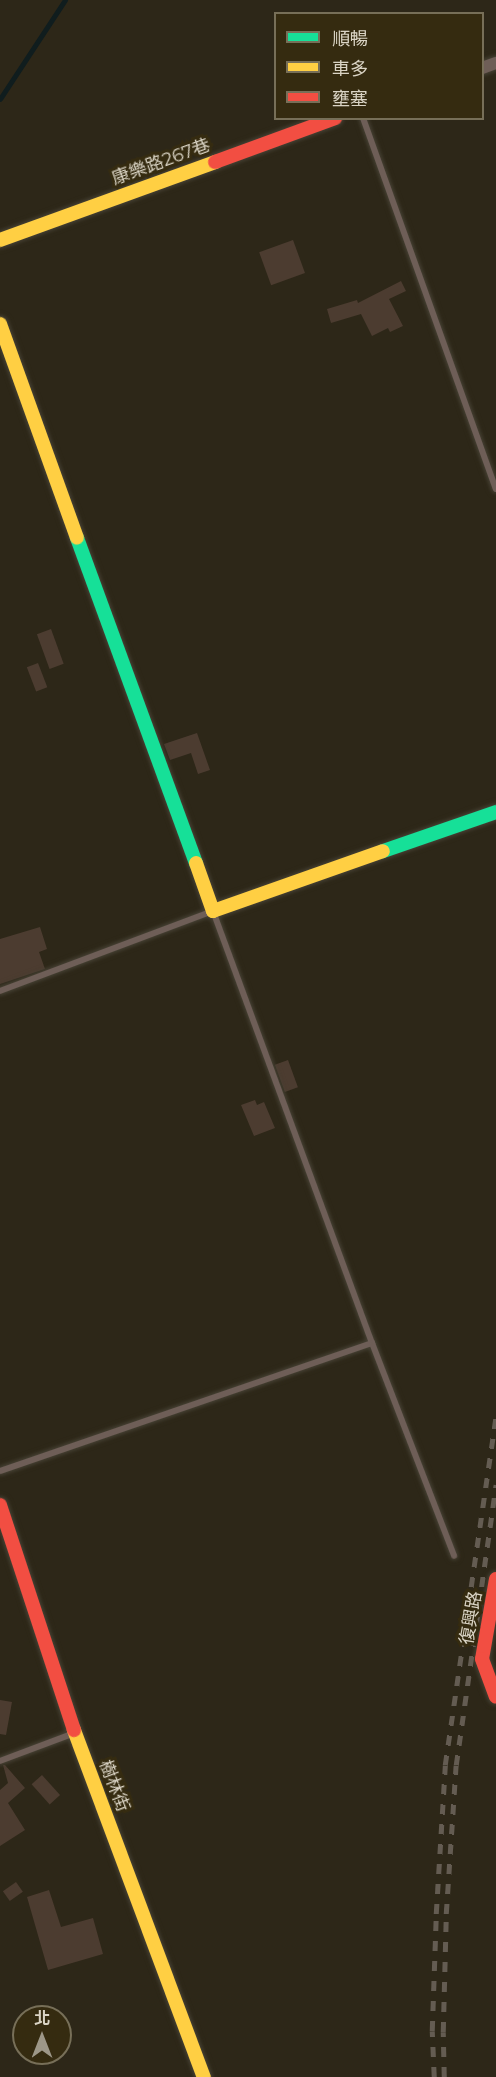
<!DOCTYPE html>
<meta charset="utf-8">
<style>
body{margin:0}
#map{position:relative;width:496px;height:2077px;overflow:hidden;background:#2d2718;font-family:Montserrat,"Noto Sans TC",sans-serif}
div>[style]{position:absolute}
.stream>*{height:4.5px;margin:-2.25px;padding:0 2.25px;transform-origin:2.25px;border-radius:2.25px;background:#101d1e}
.building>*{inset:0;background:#4c3c30;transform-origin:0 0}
.roads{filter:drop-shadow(0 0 2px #474235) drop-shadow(0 0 2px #474235)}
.lane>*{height:6px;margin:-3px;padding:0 3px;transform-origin:3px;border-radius:3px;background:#6e5e57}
.street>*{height:12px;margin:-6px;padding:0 6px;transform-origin:6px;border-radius:6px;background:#6e5e57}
.fast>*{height:14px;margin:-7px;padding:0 7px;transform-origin:7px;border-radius:7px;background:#16e098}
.slow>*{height:14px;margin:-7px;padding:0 7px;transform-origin:7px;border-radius:7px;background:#ffcf43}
.jam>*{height:14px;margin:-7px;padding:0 7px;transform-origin:7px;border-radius:7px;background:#f24e42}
.rail>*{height:4.5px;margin-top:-2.25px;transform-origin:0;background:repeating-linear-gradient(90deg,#645c52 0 10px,transparent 0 20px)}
span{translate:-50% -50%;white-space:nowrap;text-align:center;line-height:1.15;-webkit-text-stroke:6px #352b10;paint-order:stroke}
.street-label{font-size:18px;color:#dad4c5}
.legend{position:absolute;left:274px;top:12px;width:210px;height:108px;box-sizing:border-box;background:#352b10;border:2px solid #776f58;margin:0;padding:8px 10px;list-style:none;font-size:18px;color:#dad4c5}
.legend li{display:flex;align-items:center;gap:12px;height:30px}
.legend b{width:30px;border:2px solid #776f58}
.north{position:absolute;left:12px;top:2005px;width:60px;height:60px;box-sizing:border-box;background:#352b10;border:2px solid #776f58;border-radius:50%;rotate:0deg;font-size:16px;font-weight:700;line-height:24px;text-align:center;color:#dad4c5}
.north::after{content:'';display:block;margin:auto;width:21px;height:27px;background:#9d9788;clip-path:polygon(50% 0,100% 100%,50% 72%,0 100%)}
</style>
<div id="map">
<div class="stream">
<i style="left:0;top:99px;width:118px;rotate:-56.7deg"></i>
</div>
<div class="building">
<i style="left:293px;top:240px;width:35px;height:36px;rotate:70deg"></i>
<i style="clip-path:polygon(401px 281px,406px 291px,389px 299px,403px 326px,390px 332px,388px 328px,372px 336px,361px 314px,331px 323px,327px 309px,357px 300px,358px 303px)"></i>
<i style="left:51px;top:629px;width:37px;height:15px;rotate:70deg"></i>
<i style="left:38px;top:663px;width:26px;height:12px;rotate:69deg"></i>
<i style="clip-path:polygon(197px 733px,210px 770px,198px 774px,191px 753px,170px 760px,164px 744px)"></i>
<i style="clip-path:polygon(40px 927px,47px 949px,39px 952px,45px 969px,0 984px,0 939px)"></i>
<i style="left:288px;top:1060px;width:29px;height:14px;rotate:70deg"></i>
<i style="clip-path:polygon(255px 1100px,257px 1105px,264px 1102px,275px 1128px,254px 1136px,241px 1105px)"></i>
<i style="clip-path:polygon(0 1700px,12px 1702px,6px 1735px,0 1734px)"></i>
<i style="clip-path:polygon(3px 1765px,5px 1765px,25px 1788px,8px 1803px,25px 1830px,0 1846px,0 1790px,8px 1783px)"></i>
<i style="left:42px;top:1775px;width:27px;height:14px;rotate:48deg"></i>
<i style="left:16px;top:1882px;width:12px;height:16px;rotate:55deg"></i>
<i style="clip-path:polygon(49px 1890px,61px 1927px,93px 1918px,103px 1954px,48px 1970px,27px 1897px)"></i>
</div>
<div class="roads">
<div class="lane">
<i style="left:363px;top:118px;width:394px;rotate:70.3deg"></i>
<i style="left:0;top:991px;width:228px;rotate:-20.6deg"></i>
<i style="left:213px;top:911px;width:460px;rotate:69.8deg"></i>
<i style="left:372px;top:1343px;width:393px;rotate:161deg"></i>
<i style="left:372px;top:1343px;width:228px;rotate:68.9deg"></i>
<i style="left:0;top:1761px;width:77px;rotate:-20.6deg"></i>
</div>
<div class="street">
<i style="left:482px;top:68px;width:15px;rotate:-20deg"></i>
</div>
<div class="fast">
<i style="left:77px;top:538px;width:346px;rotate:69.9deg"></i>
<i style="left:383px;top:851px;width:120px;rotate:-19deg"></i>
</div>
<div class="slow">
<i style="left:0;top:240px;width:229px;rotate:-19.9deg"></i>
<i style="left:0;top:324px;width:227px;rotate:70.2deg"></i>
<i style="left:196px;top:863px;width:51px;rotate:70.5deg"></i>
<i style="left:213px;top:911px;width:180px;rotate:-19.4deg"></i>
<i style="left:74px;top:1730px;width:371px;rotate:69.5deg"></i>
</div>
<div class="jam">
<i style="left:215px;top:162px;width:128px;rotate:-20.1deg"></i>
<i style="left:0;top:1505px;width:237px;rotate:71.8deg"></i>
<i style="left:496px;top:1579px;width:81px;rotate:99.9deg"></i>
<i style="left:482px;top:1659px;width:40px;rotate:69.8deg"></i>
</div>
</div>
<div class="rail">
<i style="left:434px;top:2077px;width:46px;rotate:-92.5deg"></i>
<i style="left:432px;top:2031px;width:117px;rotate:-88deg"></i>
<i style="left:436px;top:1914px;width:149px;rotate:-86.5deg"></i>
<i style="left:445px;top:1765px;width:353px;rotate:-81.7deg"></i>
<i style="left:444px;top:2077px;width:45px;rotate:-91.3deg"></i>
<i style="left:443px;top:2032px;width:118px;rotate:-88.5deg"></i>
<i style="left:446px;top:1914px;width:149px;rotate:-86.2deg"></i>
<i style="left:456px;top:1765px;width:283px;rotate:-81.9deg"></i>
</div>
<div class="street-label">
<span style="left:161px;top:162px;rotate:-20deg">康樂路267巷</span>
<span style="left:471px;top:1618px;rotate:-80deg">復興路</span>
<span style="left:114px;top:1786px;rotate:69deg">樹林街</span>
</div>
<ul class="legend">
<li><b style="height:8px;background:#16e098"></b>順暢</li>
<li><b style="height:8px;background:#ffcf43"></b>車多</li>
<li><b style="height:8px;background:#f24e42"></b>壅塞</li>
</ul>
<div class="north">北</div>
</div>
